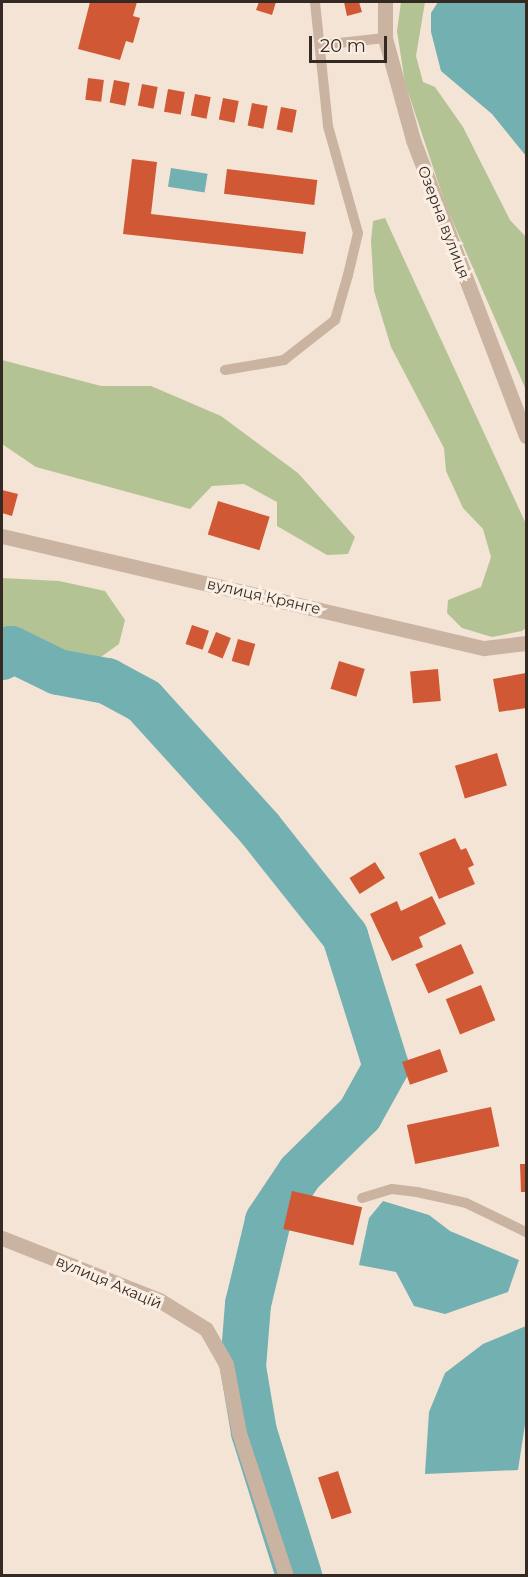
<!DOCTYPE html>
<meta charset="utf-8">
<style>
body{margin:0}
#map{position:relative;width:528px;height:1577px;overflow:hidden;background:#f3e4d5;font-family:Montserrat,sans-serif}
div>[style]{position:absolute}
.green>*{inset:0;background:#b4c394}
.water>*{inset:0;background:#72b0b2;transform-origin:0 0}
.river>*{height:46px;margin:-23px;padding:0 23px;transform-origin:23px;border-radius:23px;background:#72b0b2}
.building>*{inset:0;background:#d15835;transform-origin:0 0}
.service>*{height:10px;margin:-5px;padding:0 5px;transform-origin:5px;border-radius:5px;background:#cbb3a1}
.minor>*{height:15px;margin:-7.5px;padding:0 7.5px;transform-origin:7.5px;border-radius:7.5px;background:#cbb3a1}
.tertiary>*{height:15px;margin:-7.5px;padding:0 7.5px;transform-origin:7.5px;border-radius:7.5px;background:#cbb3a1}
span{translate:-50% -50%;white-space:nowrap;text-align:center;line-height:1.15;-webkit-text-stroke:6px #faefe2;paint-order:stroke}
.street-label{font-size:15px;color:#352924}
.frame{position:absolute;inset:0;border:3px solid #352924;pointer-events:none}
.scale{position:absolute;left:309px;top:36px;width:78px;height:27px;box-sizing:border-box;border:3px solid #352924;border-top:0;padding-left:8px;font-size:18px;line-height:21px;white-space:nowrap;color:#352924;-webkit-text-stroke:4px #faefe2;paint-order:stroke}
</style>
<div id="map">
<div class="green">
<i style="clip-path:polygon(401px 2px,425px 2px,416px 56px,423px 82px,435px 87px,463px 127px,510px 220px,526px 237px,526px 390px,446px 206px,405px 83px,397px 31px)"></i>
<i style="clip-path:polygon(385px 218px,526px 524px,526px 628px,522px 631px,492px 637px,462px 628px,447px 613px,448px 600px,481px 587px,491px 557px,483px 529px,463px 508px,446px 471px,444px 448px,391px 347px,374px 291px,371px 241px,373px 221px)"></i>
<i style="clip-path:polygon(2px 360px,101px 386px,151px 386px,221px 416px,298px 473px,355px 537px,348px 554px,327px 555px,277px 526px,277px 502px,244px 484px,212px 486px,190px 509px,36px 467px,2px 444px)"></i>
<i style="clip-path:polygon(2px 578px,59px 581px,105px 591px,125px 620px,119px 644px,98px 659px,50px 646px,2px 642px)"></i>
</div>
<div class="water">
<i style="clip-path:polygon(438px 2px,526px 2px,526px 156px,492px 114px,441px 71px,431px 32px,431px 13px)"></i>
<i style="left:171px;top:168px;width:37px;height:19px;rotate:9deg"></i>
<i style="clip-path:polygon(383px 1201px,429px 1215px,450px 1231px,519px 1260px,508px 1292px,445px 1314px,414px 1306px,396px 1272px,359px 1265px,369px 1218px)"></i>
<i style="clip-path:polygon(526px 1326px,526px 1418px,518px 1470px,425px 1474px,429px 1412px,445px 1373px,483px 1344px)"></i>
</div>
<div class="river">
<i style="left:2px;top:657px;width:12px;rotate:-42deg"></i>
<i style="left:11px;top:649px;width:52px;rotate:26.1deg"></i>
<i style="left:58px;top:672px;width:50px;rotate:10.4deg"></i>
<i style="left:107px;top:681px;width:42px;rotate:28.4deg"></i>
<i style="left:144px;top:701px;width:173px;rotate:47.8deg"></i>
<i style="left:260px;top:829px;width:137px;rotate:51.5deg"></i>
<i style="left:345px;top:936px;width:137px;rotate:72.6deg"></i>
<i style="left:386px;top:1067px;width:54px;rotate:119deg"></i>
<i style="left:360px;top:1114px;width:84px;rotate:135.5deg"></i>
<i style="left:300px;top:1173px;width:58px;rotate:123.7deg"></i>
<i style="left:268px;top:1221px;width:85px;rotate:103.5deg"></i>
<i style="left:248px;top:1304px;width:63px;rotate:94.5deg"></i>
<i style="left:243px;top:1367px;width:66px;rotate:80.4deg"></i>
<i style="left:254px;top:1432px;width:151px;rotate:72.6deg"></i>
</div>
<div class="building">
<i style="clip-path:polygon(90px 2px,137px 2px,133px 16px,140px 18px,133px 43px,126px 41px,120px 60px,78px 49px)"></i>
<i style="clip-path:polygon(259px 2px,276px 2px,272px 15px,256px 10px)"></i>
<i style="clip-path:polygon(344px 2px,359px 2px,362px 12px,347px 16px)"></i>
<i style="left:88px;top:78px;width:16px;height:22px;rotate:7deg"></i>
<i style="left:114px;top:80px;width:16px;height:23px;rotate:11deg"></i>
<i style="left:142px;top:84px;width:16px;height:22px;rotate:11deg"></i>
<i style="left:168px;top:89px;width:17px;height:23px;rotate:10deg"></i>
<i style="left:195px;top:94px;width:16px;height:22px;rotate:11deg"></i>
<i style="left:223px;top:98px;width:16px;height:22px;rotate:11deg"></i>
<i style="left:252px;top:103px;width:16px;height:23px;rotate:11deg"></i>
<i style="left:281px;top:107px;width:16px;height:23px;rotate:11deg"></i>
<i style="clip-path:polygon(132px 159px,157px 162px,151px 214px,306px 232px,303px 254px,123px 234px)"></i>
<i style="left:227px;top:169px;width:91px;height:25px;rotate:7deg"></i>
<i style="clip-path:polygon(2px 490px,18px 494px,12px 516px,2px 513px)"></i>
<i style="left:218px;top:501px;width:54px;height:35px;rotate:17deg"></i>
<i style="left:192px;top:625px;width:18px;height:20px;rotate:19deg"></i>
<i style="left:216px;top:632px;width:16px;height:22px;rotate:22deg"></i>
<i style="left:238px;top:639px;width:18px;height:23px;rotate:16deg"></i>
<i style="left:339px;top:661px;width:27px;height:29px;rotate:17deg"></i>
<i style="left:438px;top:669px;width:32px;height:28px;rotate:85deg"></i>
<i style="clip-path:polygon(526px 673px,526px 708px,499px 712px,493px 679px)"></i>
<i style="left:497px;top:753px;width:34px;height:44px;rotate:73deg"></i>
<i style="clip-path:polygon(455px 838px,461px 850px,466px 848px,474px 865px,468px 868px,475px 884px,439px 899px,419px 853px)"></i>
<i style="left:375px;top:862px;width:19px;height:30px;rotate:58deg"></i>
<i style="clip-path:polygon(432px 896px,446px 924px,419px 937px,423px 947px,392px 961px,370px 914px,397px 901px,401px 911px)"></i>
<i style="left:461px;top:944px;width:32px;height:50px;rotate:66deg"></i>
<i style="left:481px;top:985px;width:38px;height:38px;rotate:68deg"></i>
<i style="left:440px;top:1049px;width:24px;height:40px;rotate:71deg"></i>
<i style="left:491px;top:1107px;width:40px;height:86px;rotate:78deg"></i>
<i style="clip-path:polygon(520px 1164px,526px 1164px,526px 1192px,521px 1192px)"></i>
<i style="left:292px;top:1191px;width:72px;height:39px;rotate:13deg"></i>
<i style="left:338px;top:1471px;width:44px;height:21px;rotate:72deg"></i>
</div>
<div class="service">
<i style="left:321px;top:45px;width:64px;rotate:-6.2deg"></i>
<i style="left:225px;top:370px;width:60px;rotate:-9.6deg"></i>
<i style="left:284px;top:360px;width:65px;rotate:-38.1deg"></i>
<i style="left:335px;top:320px;width:47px;rotate:-73.9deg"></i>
<i style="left:348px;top:275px;width:43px;rotate:-76.6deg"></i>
<i style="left:358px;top:233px;width:111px;rotate:-105.7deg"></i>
<i style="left:328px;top:126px;width:125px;rotate:-96deg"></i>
<i style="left:362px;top:1198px;width:31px;rotate:-17deg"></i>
<i style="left:392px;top:1189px;width:25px;rotate:7deg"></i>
<i style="left:417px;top:1192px;width:50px;rotate:12.7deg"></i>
<i style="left:466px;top:1203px;width:67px;rotate:25.8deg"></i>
</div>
<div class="minor">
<i style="left:2px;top:1238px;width:169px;rotate:21.5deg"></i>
<i style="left:159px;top:1300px;width:55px;rotate:31.7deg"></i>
<i style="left:206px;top:1329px;width:40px;rotate:60.3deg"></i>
<i style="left:226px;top:1364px;width:70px;rotate:79.3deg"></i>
<i style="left:239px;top:1433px;width:151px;rotate:71.8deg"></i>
</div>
<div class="tertiary">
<i style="left:385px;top:2px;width:36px;rotate:90deg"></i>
<i style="left:385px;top:38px;width:106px;rotate:74.6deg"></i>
<i style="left:413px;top:140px;width:317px;rotate:69.1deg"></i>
<i style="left:2px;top:536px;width:495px;rotate:13.1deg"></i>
<i style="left:484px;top:648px;width:42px;rotate:-6.8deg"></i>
</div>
<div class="street-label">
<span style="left:444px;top:222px;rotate:69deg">Озерна вулиця</span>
<span style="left:264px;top:596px;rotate:13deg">вулиця Крянге</span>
<span style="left:109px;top:1282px;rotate:23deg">вулиця Акацій</span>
</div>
<div class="frame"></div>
<div class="scale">20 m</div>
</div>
